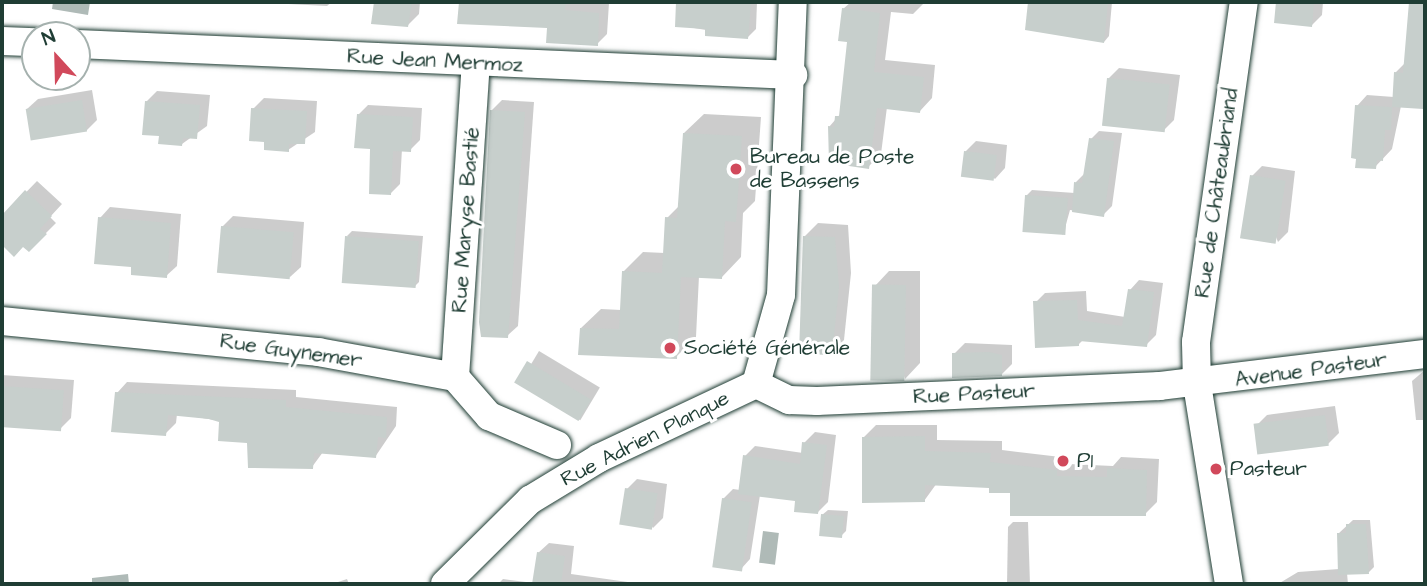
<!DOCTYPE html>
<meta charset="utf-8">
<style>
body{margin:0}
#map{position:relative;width:1427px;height:586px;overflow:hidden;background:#fff;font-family:"Architects Daughter",sans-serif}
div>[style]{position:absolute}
.water>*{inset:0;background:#afbab7;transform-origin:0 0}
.shadow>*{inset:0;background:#0003;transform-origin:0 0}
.building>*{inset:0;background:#c7cfcc;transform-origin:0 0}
.roads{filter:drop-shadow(0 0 2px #1f3d34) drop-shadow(0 0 2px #1f3d34)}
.minor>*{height:28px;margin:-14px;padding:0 14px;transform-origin:14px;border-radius:14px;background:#fff}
.dots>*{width:19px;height:19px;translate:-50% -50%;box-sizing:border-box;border:4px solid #fff;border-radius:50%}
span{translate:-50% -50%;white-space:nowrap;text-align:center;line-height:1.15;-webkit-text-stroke:6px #fff;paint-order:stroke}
.street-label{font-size:21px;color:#1f3d34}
.poi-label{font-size:21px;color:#1f3d34}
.left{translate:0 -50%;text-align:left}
.frame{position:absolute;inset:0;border:4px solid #1f3d34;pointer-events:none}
.north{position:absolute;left:21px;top:21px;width:70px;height:70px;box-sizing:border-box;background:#fff;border:2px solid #a5b1ae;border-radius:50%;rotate:338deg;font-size:19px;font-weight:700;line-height:28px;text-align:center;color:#1f3d34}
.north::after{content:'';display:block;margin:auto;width:24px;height:32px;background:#d1495b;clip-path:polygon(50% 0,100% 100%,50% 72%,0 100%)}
</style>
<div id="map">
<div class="water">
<i style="clip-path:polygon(53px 2px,90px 2px,88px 15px,52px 9px)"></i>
<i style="left:763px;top:531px;width:16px;height:32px;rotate:7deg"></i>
<i style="clip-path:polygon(128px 574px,129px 584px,92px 584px,92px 578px)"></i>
</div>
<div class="shadow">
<i style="clip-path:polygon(251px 2px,332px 2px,327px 6px)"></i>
<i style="clip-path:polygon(376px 2px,420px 2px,419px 14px,408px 25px,373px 22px)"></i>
<i style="clip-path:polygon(461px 2px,609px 3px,607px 34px,597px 44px,549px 27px,459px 22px)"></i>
<i style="clip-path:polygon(678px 2px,757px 2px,756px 29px,748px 37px,676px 25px)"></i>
<i style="clip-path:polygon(851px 2px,925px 2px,913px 14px,891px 12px,885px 60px,935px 65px,932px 98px,920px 111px,887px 107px,881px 154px,868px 167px,829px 127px,842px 112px,849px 40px,843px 9px)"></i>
<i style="clip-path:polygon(1029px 2px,1112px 2px,1109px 36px,1104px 42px,1027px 29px)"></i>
<i style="clip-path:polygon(1278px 2px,1323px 2px,1322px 15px,1312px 25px,1276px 21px)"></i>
<i style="clip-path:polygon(1415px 2px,1425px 2px,1425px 105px,1401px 106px,1392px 149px,1375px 167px,1357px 106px,1367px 95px,1394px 97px,1395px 73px,1405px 63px,1410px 6px)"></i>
<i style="clip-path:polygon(1119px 68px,1180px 75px,1174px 120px,1163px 131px,1108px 79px)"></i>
<i style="clip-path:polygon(92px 90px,97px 120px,86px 131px,27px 109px,38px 99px)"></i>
<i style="clip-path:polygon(157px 91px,210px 95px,207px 126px,182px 144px,160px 135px,146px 102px)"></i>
<i style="clip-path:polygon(264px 98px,317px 101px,315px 132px,288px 150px,253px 109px)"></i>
<i style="clip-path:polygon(502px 100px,534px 102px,518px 326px,507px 336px,491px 111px)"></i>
<i style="clip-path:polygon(368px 105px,422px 108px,420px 140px,410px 150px,402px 149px,400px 184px,391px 193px,358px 115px)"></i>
<i style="clip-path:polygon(704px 114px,761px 117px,755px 201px,743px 213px,741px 257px,722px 277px,699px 276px,696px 337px,676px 357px,581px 328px,601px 309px,621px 310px,623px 272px,643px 252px,665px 253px,667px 218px,679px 206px,684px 133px)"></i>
<i style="clip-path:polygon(1099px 131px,1122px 133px,1112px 206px,1103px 215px,1070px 210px,1063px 235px,1026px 196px,1032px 190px,1075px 193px,1076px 182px,1085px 173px,1091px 139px)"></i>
<i style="clip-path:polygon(976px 141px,1007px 145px,1005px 168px,995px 179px,965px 152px)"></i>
<i style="clip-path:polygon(1262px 166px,1295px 171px,1288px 232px,1278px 242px,1252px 176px)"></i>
<i style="clip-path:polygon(37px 181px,62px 204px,50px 217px,56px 223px,29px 250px,23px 244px,14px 254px,2px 243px,2px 217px)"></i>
<i style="clip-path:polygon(110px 207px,181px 214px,177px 266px,166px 276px,133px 266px,100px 218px)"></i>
<i style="clip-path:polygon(233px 216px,304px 222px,301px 267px,290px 277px,222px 227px)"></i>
<i style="clip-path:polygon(818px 223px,848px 225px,851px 273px,844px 340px,831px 353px,805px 236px)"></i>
<i style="clip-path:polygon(352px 231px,423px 236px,419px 282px,414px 287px,347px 236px)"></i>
<i style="clip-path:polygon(889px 271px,920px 271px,920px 363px,905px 379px,874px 287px)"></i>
<i style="clip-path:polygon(1139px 280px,1163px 283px,1156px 335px,1146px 345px,1083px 340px,1079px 344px,1035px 303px,1045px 293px,1086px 291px,1087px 311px,1125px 317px,1130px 290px)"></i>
<i style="clip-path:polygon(965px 343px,1012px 345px,1012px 364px,1001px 375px,954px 354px)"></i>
<i style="left:539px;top:351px;width:71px;height:38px;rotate:31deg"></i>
<i style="clip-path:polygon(1425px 370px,1425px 420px,1416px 420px,1412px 381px)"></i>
<i style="clip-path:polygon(2px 375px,74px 380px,71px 418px,60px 429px,2px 404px)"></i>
<i style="clip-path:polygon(127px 382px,296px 390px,296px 397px,397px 407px,396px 426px,375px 457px,323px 452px,312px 467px,248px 441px,221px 421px,177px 414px,176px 423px,165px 434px,117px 393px)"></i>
<i style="clip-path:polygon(1335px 406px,1339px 433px,1328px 444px,1256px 426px,1267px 415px)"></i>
<i style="clip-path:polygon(876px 425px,937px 425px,937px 440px,1002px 441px,1002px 450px,1069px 458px,1069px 464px,1113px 466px,1121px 457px,1159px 459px,1157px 502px,1145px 514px,991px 486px,937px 483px,924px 501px,863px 438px)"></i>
<i style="clip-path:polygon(815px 432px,836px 435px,828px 502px,818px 512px,797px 500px,760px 495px,750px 559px,741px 569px,723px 499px,733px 489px,740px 490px,745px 456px,755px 446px,803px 453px,804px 443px)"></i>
<i style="clip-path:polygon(637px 479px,667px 484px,663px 518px,653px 528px,627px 489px)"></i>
<i style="clip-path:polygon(828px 510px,848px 511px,846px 531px,841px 536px,822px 515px)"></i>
<i style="clip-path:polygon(1353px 520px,1370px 520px,1374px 567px,1369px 572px,1347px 573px,1348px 584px,1278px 584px,1298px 572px,1339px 569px,1339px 533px)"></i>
<i style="clip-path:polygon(1013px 522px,1028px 522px,1030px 584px,1007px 584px,1008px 527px)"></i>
<i style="clip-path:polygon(549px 543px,574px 546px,571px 574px,642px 584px,498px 584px,503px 579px,534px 583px,538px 553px)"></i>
<i style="clip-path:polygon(347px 579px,349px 584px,332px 584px)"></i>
</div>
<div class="building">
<i style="clip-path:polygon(374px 2px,412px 2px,408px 27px,371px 24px)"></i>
<i style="clip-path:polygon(459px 2px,566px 2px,565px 10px,599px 13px,598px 46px,546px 43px,547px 28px,457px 24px)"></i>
<i style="clip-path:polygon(676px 2px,751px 3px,748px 39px,705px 36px,705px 29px,675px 27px)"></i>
<i style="clip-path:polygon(1028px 2px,1108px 2px,1104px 43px,1025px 30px)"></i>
<i style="clip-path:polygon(1276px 2px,1314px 2px,1312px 27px,1274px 23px)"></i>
<i style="clip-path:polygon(1409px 2px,1425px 2px,1423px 109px,1392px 107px,1394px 72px,1403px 73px)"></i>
<i style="clip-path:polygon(842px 8px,880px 13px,874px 72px,924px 77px,920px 113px,877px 108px,869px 169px,829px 163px,828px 126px,834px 127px,835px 116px,839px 116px,847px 42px,838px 41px)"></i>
<i style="left:1107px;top:78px;width:63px;height:48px;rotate:6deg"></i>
<i style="left:82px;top:100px;width:32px;height:57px;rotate:81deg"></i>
<i style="clip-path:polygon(145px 101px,200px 105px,197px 139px,183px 138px,182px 146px,158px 144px,159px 136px,142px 135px)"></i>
<i style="clip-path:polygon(1355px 105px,1392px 107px,1391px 130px,1385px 130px,1383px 161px,1377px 160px,1376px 169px,1355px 168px,1356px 159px,1351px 158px)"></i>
<i style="clip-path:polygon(251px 108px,307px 111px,305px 144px,289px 144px,289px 152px,264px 150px,264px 142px,249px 141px)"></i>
<i style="clip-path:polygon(490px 110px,525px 112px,508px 338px,481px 337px,479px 322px)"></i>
<i style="clip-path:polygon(357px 114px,413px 117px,411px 152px,393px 151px,391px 195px,369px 194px,370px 149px,354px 148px)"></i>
<i style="clip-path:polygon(683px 133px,742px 136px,736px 222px,725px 221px,722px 279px,681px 277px,677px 359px,578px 355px,580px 328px,619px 329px,622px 271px,662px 273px,665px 217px,677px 218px)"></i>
<i style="clip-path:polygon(1089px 138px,1114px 141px,1104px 217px,1072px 212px,1074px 182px,1082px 183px)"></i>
<i style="left:964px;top:151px;width:33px;height:26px;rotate:7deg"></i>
<i style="left:1250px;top:175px;width:36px;height:64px;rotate:9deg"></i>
<i style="clip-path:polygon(25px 190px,52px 216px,40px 229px,47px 234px,29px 252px,23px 247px,14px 257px,2px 245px,2px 215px)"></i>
<i style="left:1025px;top:195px;width:43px;height:37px;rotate:4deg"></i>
<i style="clip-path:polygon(98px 217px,171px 223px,167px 278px,131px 275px,131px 267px,94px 264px)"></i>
<i style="left:221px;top:226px;width:73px;height:47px;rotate:5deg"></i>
<i style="left:345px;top:236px;width:74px;height:47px;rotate:4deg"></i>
<i style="clip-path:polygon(803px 236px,835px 237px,839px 287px,832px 355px,799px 354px)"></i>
<i style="left:906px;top:285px;width:96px;height:34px;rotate:91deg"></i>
<i style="clip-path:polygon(1128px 289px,1154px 292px,1147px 347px,1079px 341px,1079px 346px,1035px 348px,1033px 301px,1077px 300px,1078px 320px,1122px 326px)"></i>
<i style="clip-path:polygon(989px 352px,1002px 355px,1002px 376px,952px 378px,952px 353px)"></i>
<i style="left:527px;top:361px;width:75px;height:25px;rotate:31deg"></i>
<i style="left:2px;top:386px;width:62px;height:41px;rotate:4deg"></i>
<i style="clip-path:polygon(115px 392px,286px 400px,286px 407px,387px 417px,386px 438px,378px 437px,376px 458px,314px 453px,313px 469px,248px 468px,247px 443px,218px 441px,219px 422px,209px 419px,168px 415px,166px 436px,111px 432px)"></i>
<i style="left:1325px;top:415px;width:31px;height:72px;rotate:83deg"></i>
<i style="clip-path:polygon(925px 436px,925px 451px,991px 453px,990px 462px,1057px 470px,1057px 476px,1107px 477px,1107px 468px,1147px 470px,1146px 516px,1010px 516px,1010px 493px,989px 493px,989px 488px,925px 485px,925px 502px,862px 503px,862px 437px)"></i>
<i style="clip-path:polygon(802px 442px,827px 445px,818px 514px,794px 512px,795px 501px,738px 494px,743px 455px,800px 464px)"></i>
<i style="left:625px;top:488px;width:33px;height:37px;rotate:9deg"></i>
<i style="left:722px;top:498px;width:30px;height:70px;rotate:8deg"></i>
<i style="left:821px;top:514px;width:23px;height:22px;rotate:5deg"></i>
<i style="clip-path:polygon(1346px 524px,1366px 524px,1369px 574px,1338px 575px,1337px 533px,1346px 533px)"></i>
<i style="clip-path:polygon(537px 552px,565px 556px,561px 584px,532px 584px)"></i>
</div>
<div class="roads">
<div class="minor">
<i style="left:2px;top:41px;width:33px;rotate:2deg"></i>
<i style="left:77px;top:44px;width:717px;rotate:2.48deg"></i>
<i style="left:2px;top:321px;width:318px;rotate:5.6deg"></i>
<i style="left:318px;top:352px;width:139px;rotate:10.3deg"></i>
<i style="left:455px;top:377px;width:52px;rotate:48.9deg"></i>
<i style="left:489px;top:416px;width:74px;rotate:23.1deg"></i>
<i style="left:455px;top:377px;width:315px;rotate:-86.2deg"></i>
<i style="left:756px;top:384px;width:37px;rotate:26deg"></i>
<i style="left:789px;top:400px;width:28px;rotate:2deg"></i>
<i style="left:817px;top:401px;width:343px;rotate:-2.5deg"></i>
<i style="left:1160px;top:386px;width:267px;rotate:-6.9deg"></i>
<i style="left:756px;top:384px;width:92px;rotate:-74.3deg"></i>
<i style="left:781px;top:295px;width:293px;rotate:-87.7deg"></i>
<i style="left:445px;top:584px;width:120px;rotate:-44.7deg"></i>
<i style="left:530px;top:500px;width:81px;rotate:-31.3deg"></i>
<i style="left:599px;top:458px;width:174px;rotate:-25.2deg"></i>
<i style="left:1229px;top:584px;width:203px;rotate:-99.1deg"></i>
<i style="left:1197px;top:384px;width:42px;rotate:-91.4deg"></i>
<i style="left:1196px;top:342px;width:343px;rotate:-82deg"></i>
</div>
</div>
<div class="dots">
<i style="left:736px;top:169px;background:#d1495b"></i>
<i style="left:670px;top:348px;background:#d1495b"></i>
<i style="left:1063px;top:461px;background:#d1495b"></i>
<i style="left:1216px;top:469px;background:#d1495b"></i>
</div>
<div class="street-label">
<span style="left:435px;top:61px;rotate:3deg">Rue Jean Mermoz</span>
<span style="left:1217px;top:193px;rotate:-82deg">Rue de Châteaubriand</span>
<span style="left:466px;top:220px;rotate:-86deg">Rue Maryse Bastié</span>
<span style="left:291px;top:351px;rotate:8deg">Rue Guynemer</span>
<span style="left:1311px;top:370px;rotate:-8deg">Avenue Pasteur</span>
<span style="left:974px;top:394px;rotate:-3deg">Rue Pasteur</span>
<span style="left:645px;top:439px;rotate:-27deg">Rue Adrien Planque</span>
</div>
<div class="poi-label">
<span class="left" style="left:750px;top:169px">Bureau de Poste<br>de Bassens</span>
<span class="left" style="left:684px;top:348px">Société Générale</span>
<span class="left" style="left:1077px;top:461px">P1</span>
<span class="left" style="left:1230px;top:469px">Pasteur</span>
</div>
<div class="frame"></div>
<div class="north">N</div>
</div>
